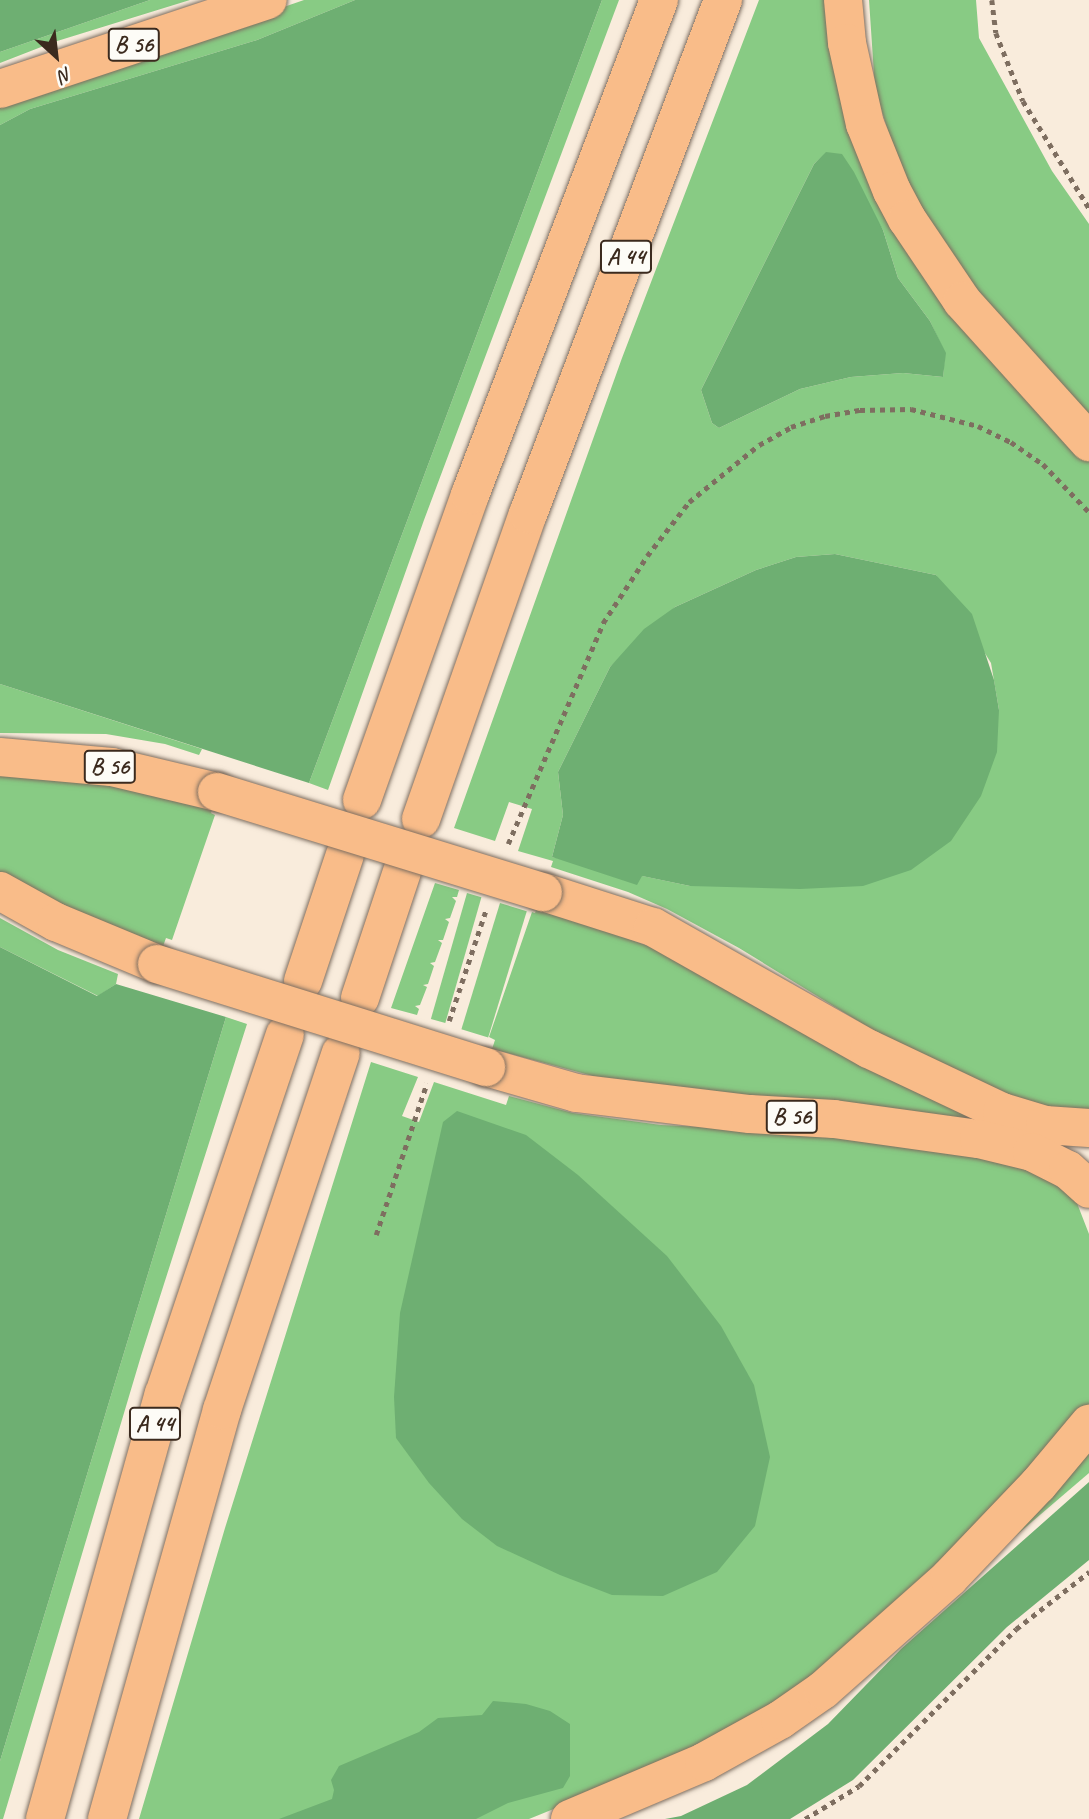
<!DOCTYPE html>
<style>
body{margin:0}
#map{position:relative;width:1089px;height:1819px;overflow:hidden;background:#f9ecdc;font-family:Caveat,sans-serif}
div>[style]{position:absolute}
.green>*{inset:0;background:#88cb84;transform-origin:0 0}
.forest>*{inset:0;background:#6eaf72}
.path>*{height:4.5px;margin-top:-2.25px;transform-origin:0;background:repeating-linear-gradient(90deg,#7e6e60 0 5px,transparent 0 10px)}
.roads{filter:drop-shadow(0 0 2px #7e6e60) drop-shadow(0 0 2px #7e6e60)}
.major>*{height:38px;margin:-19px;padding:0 19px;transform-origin:19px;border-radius:19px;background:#f9bc89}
.highway>*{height:38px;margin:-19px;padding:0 19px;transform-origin:19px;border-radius:19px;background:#f9bc89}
.bridges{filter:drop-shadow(0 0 2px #7e6e60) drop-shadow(0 0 2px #7e6e60)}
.major-bridge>*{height:38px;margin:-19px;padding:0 19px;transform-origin:19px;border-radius:19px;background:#f9bc89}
span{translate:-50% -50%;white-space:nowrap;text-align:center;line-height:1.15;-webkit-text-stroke:7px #fdfcf7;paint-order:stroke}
.shield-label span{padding:2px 5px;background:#fdfcf7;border:2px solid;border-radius:5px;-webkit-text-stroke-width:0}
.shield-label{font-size:23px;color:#3b2a1e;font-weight:700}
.north{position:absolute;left:21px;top:21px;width:70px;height:70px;-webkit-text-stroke:5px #fdfcf7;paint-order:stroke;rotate:153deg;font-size:19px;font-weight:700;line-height:28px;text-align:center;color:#3b2a1e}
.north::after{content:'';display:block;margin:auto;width:24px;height:32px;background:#3b2a1e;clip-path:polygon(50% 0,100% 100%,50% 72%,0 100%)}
</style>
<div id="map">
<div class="green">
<i style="clip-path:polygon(150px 0,190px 0,54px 42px,0 63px,0 52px)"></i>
<i style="clip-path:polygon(304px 0,355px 0,257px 40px,30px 109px,0 125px,0 105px)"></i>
<i style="clip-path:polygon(602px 0,619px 0,424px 520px,328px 790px,309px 783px)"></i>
<i style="clip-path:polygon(evenodd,759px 0,831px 0,844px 91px,1089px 459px,1089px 1115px,996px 1098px,866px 1026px,739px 948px,667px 909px,628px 892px,551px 867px,553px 861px,518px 851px,532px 809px,509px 802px,495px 841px,454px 828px,622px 358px,759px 0,826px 153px,869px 207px,883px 230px,898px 278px,930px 321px,945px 353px,943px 377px,903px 373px,851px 377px,800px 389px,719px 428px,712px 423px,701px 390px,814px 164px,826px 153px,759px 0,835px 554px,936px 575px,991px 663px,999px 710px,690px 886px,552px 857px,563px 815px,558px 772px,610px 667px,675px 607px,756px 570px,796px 557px,835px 554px)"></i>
<i style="clip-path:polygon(869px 0,976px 0,979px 38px,1052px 171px,1089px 224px,1089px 422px,1016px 345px,905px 186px,875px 89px)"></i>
<i style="clip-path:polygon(0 684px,202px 749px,199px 755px,165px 744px,106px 734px,0 733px)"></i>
<i style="clip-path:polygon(0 768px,214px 803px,211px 813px,215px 815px,172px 940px,166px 938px,162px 949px,0 878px)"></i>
<i style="clip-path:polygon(435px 883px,459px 890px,457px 897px,452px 897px,456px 901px,450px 918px,445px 919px,449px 922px,443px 940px,438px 940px,442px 943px,435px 962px,430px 963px,434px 966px,428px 984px,423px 985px,427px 987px,420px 1005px,415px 1006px,419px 1009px,417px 1015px,391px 1008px)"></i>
<i style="left:467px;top:893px;width:15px;height:131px;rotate:16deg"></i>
<i style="left:500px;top:903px;width:28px;height:132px;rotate:17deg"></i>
<i style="clip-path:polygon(538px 905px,664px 952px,1003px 1125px,608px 1080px,492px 1049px,495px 1040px,489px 1037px,532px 912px,535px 913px)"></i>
<i style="clip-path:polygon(0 918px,58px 950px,118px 974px,116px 984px,98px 996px,0 947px)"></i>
<i style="clip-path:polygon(226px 1017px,247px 1024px,141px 1356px,3px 1819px,0 1819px,0 1761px)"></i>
<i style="clip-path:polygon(371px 1062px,418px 1077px,402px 1116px,419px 1122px,434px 1082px,506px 1105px,509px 1096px,573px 1113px,661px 1125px,833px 1133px,1022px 1163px,1075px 1198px,1089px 1234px,1089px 1405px,1080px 1419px,984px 1522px,786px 1703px,593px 1793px,529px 1819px,139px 1819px,225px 1528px)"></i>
<i style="clip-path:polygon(1089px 1443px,1089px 1473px,999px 1550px)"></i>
</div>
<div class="forest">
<i style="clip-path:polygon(0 0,150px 0,0 52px)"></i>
<i style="clip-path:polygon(355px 0,602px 0,309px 783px,0 684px,0 125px,30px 109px,257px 40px)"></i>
<i style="clip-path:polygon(826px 152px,842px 154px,854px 172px,883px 230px,898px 278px,930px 321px,946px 353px,943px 377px,903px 373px,851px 377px,800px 389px,719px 428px,712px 423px,701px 390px,814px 164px)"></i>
<i style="clip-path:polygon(835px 554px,936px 575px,972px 614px,994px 680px,999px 710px,997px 752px,981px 796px,951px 841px,911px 870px,863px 886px,800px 889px,690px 886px,642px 876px,637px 885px,552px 857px,563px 815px,558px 772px,610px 667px,644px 629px,675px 607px,756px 570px,796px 557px)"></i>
<i style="clip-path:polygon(0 947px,97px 996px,116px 984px,226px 1017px,0 1761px)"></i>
<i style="clip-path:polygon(457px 1111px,526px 1135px,578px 1175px,667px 1256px,721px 1326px,754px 1385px,770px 1457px,755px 1526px,717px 1572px,663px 1596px,612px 1595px,560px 1575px,497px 1546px,462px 1519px,429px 1483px,396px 1438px,394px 1397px,400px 1313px,443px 1122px)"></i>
<i style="clip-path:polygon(1089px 1482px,1089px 1560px,1007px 1627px,853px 1780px,790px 1819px,665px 1819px,681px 1816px,747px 1785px,828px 1724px,901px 1649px)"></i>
<i style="clip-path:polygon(493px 1701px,526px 1704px,550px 1711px,570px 1724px,570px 1776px,563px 1788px,508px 1803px,476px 1819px,279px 1819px,332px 1799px,334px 1790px,331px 1780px,339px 1766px,419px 1732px,438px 1718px,482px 1715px)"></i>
</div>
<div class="path">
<i style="left:992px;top:0;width:33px;rotate:83deg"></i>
<i style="left:996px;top:33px;width:73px;rotate:68.3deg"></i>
<i style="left:1023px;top:101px;width:126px;rotate:58.3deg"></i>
<i style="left:508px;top:844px;width:241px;rotate:-66.7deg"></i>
<i style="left:603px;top:623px;width:80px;rotate:-56.7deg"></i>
<i style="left:647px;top:556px;width:68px;rotate:-52.1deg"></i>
<i style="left:689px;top:502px;width:90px;rotate:-39.2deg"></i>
<i style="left:759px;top:445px;width:37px;rotate:-29deg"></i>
<i style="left:791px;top:427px;width:36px;rotate:-18deg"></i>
<i style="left:825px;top:416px;width:36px;rotate:-10deg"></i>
<i style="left:860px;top:410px;width:51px;rotate:-1.1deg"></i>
<i style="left:911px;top:409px;width:69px;rotate:14.2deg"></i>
<i style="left:978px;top:426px;width:37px;rotate:26deg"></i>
<i style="left:1011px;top:442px;width:39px;rotate:35deg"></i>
<i style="left:1043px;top:464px;width:66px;rotate:46.2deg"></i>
<i style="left:449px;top:1021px;width:117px;rotate:-71.6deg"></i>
<i style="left:376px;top:1235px;width:160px;rotate:-71.5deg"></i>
<i style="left:805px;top:1819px;width:63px;rotate:-31.4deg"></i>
<i style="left:859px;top:1786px;width:222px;rotate:-45deg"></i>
<i style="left:1016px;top:1629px;width:93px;rotate:-38deg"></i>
</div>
<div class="roads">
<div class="major">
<i style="left:0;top:757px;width:112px;rotate:5.1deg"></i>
<i style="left:112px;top:767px;width:108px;rotate:13.4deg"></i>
<i style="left:0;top:891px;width:64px;rotate:29deg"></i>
<i style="left:56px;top:922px;width:109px;rotate:22.6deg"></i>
<i style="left:543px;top:892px;width:115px;rotate:17.7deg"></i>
<i style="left:653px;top:927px;width:248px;rotate:29.5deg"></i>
<i style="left:869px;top:1049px;width:147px;rotate:25.3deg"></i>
<i style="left:1002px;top:1112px;width:45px;rotate:16.8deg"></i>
<i style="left:1045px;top:1125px;width:44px;rotate:3.9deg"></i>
<i style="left:486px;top:1067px;width:94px;rotate:16.1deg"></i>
<i style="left:576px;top:1093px;width:175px;rotate:6.9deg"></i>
<i style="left:750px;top:1114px;width:84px;rotate:3.4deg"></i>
<i style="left:834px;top:1119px;width:146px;rotate:7.9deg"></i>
<i style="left:979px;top:1139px;width:55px;rotate:13.8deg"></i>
<i style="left:1032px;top:1152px;width:40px;rotate:26.6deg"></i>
<i style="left:1068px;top:1170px;width:28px;rotate:42deg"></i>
</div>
<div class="highway">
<i style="left:843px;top:0;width:43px;rotate:84.7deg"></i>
<i style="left:847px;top:43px;width:83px;rotate:77.5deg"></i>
<i style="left:865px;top:124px;width:72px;rotate:68.1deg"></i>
<i style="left:892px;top:191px;width:32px;rotate:62deg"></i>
<i style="left:907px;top:219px;width:99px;rotate:56.1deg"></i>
<i style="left:962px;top:301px;width:190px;rotate:48deg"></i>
<i style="left:0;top:89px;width:282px;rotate:-18.4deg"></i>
<i style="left:362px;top:800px;width:324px;rotate:-70.5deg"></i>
<i style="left:470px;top:495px;width:530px;rotate:-69.1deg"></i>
<i style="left:421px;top:819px;width:323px;rotate:-70.7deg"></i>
<i style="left:528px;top:514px;width:550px;rotate:-69.22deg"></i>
<i style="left:303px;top:981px;width:133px;rotate:-71.6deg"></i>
<i style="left:360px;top:998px;width:133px;rotate:-71.6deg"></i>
<i style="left:45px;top:1819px;width:441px;rotate:-74.4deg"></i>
<i style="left:164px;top:1394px;width:379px;rotate:-71.4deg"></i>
<i style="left:107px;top:1819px;width:425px;rotate:-74.3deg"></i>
<i style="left:222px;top:1410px;width:376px;rotate:-71.6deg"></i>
<i style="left:570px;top:1819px;width:146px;rotate:-23deg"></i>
<i style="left:704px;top:1762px;width:87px;rotate:-28.9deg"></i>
<i style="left:780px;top:1720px;width:52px;rotate:-34.9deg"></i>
<i style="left:823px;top:1690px;width:169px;rotate:-41.6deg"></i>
<i style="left:949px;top:1578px;width:129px;rotate:-46.3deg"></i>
<i style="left:1038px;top:1485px;width:80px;rotate:-50.1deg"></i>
</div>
</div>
<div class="bridges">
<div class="major-bridge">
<i style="left:217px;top:792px;width:341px;rotate:17.1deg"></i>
<i style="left:157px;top:964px;width:345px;rotate:17.4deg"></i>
</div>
</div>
<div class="shield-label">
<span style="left:134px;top:45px">B 56</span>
<span style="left:626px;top:257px">A 44</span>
<span style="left:110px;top:767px">B 56</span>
<span style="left:792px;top:1117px">B 56</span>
<span style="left:155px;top:1424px">A 44</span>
</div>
<div class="north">N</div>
</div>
